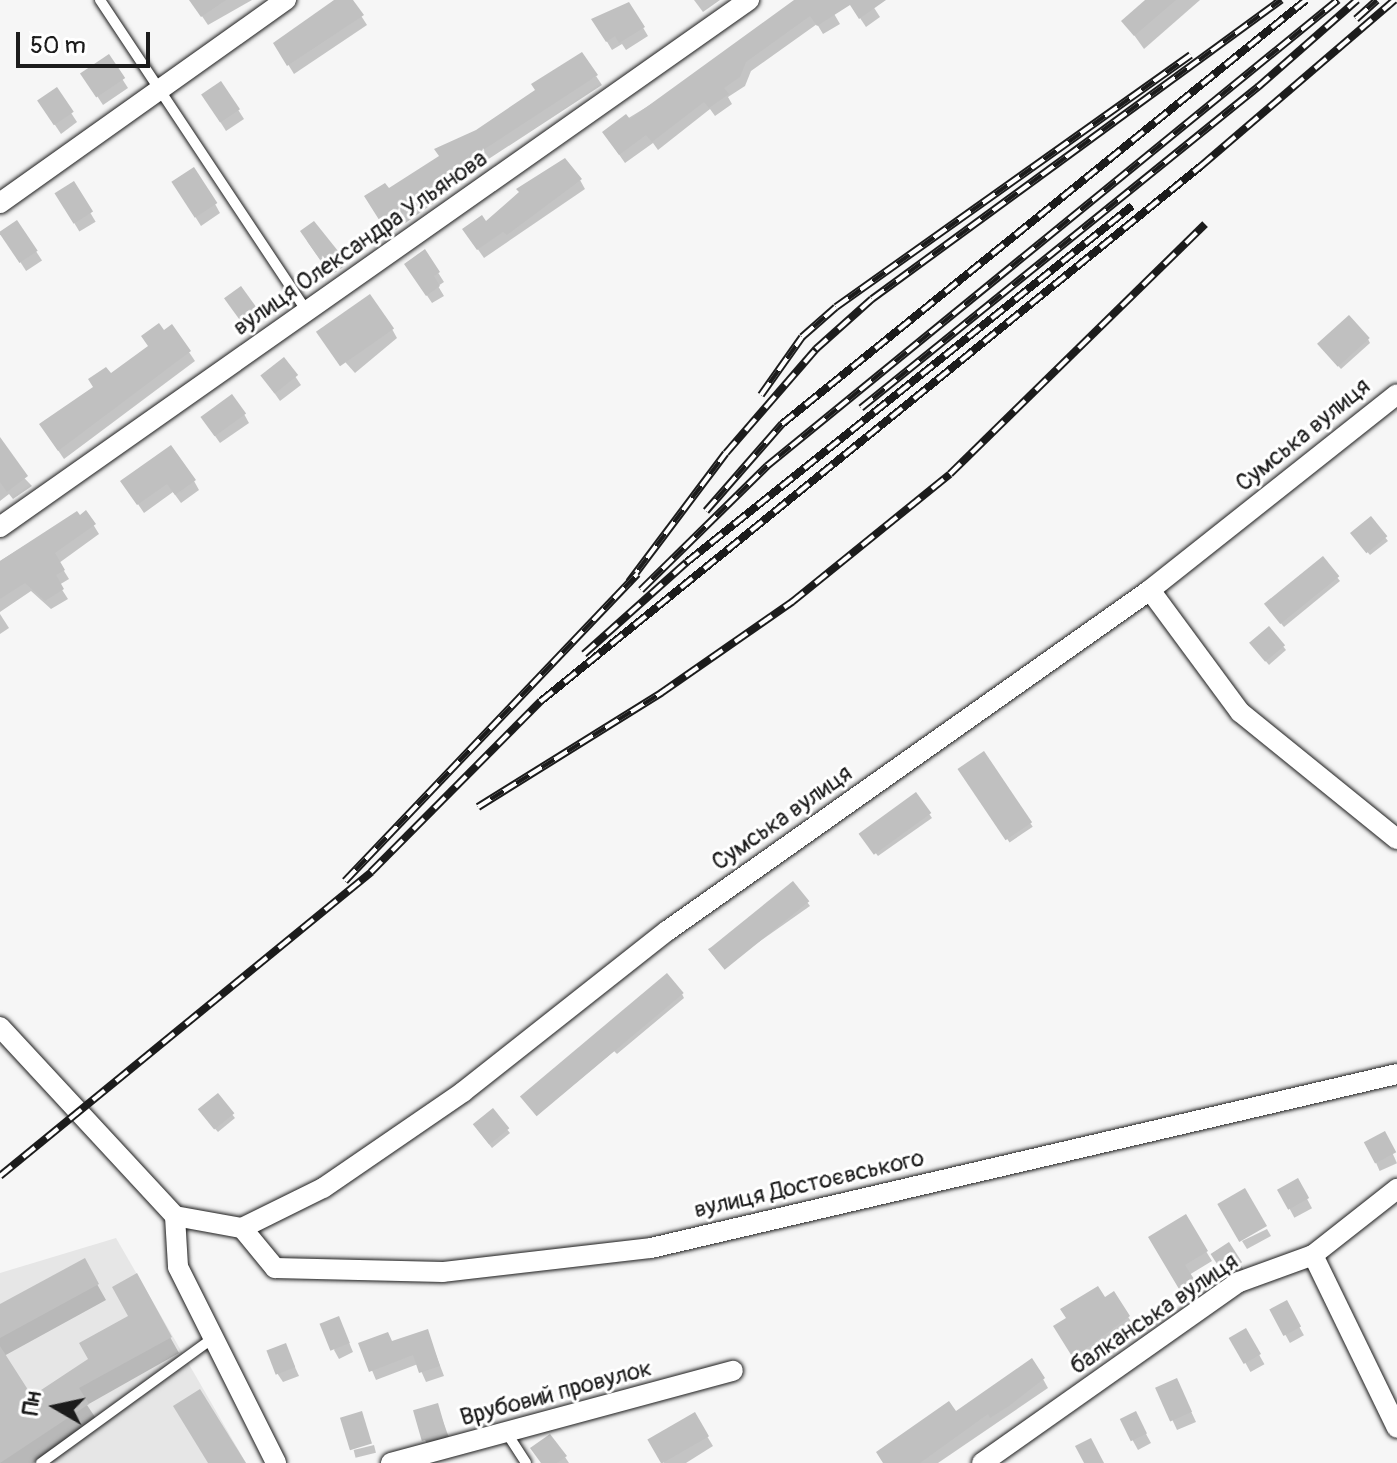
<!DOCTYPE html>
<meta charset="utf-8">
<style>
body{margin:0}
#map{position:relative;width:1397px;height:1463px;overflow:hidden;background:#f6f6f6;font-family:Pangolin,sans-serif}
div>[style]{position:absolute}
.built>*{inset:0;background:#e6e6e6}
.shadow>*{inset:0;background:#0003;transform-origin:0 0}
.building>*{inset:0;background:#c0c0c0;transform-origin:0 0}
.roads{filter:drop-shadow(0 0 2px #1c1c1c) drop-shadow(0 0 2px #1c1c1c)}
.service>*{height:10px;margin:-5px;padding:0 5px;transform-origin:5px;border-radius:5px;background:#fff}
.minor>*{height:20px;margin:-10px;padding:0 10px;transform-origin:10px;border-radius:10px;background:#fff}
.rail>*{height:8px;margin-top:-4px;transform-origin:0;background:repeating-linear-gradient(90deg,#fff 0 15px,#1c1c1c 0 30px);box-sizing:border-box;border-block:2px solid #1c1c1c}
span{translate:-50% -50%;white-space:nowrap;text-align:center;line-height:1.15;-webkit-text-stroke:6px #fff;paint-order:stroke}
.street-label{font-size:24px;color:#1c1c1c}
.north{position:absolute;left:16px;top:1367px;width:80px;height:80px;-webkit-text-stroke:6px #fff;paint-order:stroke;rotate:279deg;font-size:22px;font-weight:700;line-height:32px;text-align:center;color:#1c1c1c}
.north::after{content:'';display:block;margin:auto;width:28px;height:36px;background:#1c1c1c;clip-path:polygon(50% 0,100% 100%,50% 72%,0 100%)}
.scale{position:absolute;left:16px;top:32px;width:134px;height:36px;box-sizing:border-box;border:4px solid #1c1c1c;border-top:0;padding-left:10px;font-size:24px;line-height:28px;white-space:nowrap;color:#1c1c1c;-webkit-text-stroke:6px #fff;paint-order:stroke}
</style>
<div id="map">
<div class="built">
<i style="clip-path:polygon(116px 1238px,246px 1463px,0 1463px,0 1273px)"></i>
</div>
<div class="shadow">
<i style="clip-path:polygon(191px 0,252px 0,208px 25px)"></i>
<i style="clip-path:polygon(338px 0,351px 0,367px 25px,294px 74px,275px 43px)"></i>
<i style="clip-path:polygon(694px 0,720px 0,703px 12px)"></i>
<i style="clip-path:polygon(798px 0,826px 0,840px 24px,823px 34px,817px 24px,751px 71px,745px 86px,728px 97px,732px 104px,715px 116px,710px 109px,658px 150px,653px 143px,625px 163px,604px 133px,681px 86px)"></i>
<i style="clip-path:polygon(848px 0,869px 0,880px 17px,866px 27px)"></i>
<i style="clip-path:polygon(1148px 0,1200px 0,1144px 49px,1124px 21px)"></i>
<i style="clip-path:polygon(629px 4px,648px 36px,626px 50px,622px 44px,612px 50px,594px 20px)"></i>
<i style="clip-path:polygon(108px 57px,128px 88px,103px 105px,88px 82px)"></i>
<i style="clip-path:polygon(596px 76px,602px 85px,432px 196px,435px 202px,390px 234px,367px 197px,388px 191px)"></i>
<i style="clip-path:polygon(221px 83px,244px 119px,226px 131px,209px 104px)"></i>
<i style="clip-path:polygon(56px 90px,77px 122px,61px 134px,45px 110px)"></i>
<i style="clip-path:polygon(580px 180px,585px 189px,484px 258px,470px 238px,486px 224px)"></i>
<i style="clip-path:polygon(174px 183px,215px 204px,220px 213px,201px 226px)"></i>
<i style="left:73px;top:184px;width:44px;height:19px;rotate:59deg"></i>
<i style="left:17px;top:222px;width:46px;height:19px;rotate:57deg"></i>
<i style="clip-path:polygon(307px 241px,340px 257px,345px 266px,331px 275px)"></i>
<i style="clip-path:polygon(425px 252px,444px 282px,438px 286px,444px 296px,432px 303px,412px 273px)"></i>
<i style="clip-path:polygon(232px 308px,256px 310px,262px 319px,248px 329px)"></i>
<i style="clip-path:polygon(172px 327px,195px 361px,64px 459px,47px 434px)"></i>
<i style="clip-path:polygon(392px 329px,397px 338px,355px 373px,321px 335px)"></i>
<i style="clip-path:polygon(1368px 339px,1370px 343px,1341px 369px,1322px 348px)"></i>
<i style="clip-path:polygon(284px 360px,301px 385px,280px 401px,268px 384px)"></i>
<i style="clip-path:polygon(244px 414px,249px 423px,220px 443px,208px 426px)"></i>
<i style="clip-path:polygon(0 453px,32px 486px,13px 499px,9px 494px,0 501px)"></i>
<i style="clip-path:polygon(194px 481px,199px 490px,181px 503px,173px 492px,144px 513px,123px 482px)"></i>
<i style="clip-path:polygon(77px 513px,79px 518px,86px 513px,99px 534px,59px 563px,69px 579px,59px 585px,68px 599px,51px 609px,31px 591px,0 612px,0 561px)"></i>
<i style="clip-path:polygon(1370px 519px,1388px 541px,1370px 555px,1355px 537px)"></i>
<i style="clip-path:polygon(1323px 559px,1340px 581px,1284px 627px,1269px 609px)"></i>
<i style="clip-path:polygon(0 614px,9px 628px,0 634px)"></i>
<i style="clip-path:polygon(1269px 628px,1286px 650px,1269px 665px,1253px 646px)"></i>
<i style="left:983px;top:753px;width:89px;height:28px;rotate:56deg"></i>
<i style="clip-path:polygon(916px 795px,932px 818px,878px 856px,863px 837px)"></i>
<i style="clip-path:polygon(807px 902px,810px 906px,723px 967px,708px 949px)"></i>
<i style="clip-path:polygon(682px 994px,684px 998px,617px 1054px,614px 1051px,537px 1115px,522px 1097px)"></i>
<i style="clip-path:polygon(217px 1096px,235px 1118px,218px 1132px,202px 1114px)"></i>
<i style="clip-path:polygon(492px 1111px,510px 1133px,492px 1148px,477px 1129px)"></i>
<i style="left:1384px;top:1134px;width:32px;height:19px;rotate:66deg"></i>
<i style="left:1297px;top:1180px;width:32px;height:20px;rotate:62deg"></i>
<i style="clip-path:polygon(1185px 1217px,1212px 1261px,1189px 1275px,1197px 1289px,1185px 1296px,1150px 1238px)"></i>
<i style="clip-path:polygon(1267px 1229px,1271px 1236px,1247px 1249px,1242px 1241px)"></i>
<i style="left:1228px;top:1244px;width:33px;height:18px;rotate:59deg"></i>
<i style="clip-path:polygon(84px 1261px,106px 1300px,4px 1356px,32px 1398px,90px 1359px,131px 1317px,136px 1276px,179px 1353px,87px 1405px,97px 1420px,33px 1463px,0 1463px,0 1305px)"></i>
<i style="clip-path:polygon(1113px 1294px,1134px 1326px,1080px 1365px,1061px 1336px)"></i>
<i style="left:1286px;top:1303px;width:37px;height:16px;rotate:61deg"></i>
<i style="clip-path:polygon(343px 1328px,353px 1352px,339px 1359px,334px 1350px)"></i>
<i style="clip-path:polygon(427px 1331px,444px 1376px,426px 1382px,418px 1364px,376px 1380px,361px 1344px,392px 1342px)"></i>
<i style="left:1246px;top:1331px;width:38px;height:16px;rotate:61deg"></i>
<i style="clip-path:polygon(285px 1345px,299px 1376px,283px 1382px,277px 1373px)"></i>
<i style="clip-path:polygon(1043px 1379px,1048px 1388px,938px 1463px,885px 1463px,955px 1414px)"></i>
<i style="clip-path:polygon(1158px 1389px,1181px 1390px,1196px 1422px,1177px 1430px)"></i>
<i style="clip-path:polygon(437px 1405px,451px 1443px,430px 1449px,425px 1440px)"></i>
<i style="clip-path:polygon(694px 1415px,713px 1446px,686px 1463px,664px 1463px,650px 1441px)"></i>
<i style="clip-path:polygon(1122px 1421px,1140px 1423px,1151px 1443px,1138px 1450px)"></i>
<i style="left:374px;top:1445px;width:8px;height:21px;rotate:76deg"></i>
<i style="clip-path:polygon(565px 1457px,569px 1463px,542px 1463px)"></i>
</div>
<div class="building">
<i style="clip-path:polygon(189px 0,226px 0,201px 17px)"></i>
<i style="clip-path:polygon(334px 0,353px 0,364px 15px,287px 66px,273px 43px)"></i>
<i style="clip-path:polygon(794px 0,886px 0,859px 19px,850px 5px,817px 26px,810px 16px,746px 62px,740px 77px,724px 88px,729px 94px,709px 108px,704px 102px,652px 142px,646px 135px,619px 155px,602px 132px,626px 114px,630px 119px)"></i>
<i style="clip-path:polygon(1145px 0,1176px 0,1134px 36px,1121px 21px)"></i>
<i style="clip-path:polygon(629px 2px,645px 27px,619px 43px,615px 36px,606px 42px,591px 19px)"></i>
<i style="clip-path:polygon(582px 52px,598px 75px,428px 186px,432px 192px,383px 226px,364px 196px,385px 183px,389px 188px,439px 156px,434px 149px,476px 130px,535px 90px,531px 84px)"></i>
<i style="left:109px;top:54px;width:29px;height:35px;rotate:56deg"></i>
<i style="left:221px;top:81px;width:34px;height:24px;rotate:56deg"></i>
<i style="left:57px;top:87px;width:30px;height:24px;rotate:56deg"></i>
<i style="clip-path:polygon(565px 158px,582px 179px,507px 235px,503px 232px,477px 250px,462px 229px,482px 215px,486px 221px,519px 192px,516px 189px)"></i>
<i style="left:194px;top:167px;width:43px;height:27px;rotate:57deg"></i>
<i style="left:74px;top:181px;width:36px;height:23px;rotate:58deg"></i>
<i style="left:17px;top:220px;width:37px;height:22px;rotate:56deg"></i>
<i style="clip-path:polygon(314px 221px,342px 256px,325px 267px,300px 231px)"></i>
<i style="clip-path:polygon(425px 249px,440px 272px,434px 276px,440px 286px,426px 296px,404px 264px)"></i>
<i style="left:241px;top:286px;width:29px;height:21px;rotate:54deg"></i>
<i style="left:370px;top:294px;width:42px;height:66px;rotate:55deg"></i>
<i style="left:1349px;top:315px;width:31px;height:43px;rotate:48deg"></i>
<i style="clip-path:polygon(159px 323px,164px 330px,172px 324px,191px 351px,58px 451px,39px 424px,93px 387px,88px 379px,106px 367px,111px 373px,148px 346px,141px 336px)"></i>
<i style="left:284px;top:357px;width:23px;height:30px;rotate:52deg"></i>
<i style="left:232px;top:394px;width:24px;height:39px;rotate:54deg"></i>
<i style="clip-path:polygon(0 437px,28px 476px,7px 492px,0 482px)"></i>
<i style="clip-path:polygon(171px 445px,196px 480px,175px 495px,167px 484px,137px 505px,120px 481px)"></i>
<i style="clip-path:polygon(86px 510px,96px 524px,55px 553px,65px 570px,56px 575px,64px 589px,45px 601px,25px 583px,0 599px,0 561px,77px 511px,80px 515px)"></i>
<i style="left:1371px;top:516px;width:26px;height:27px;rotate:51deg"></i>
<i style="left:1323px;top:556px;width:26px;height:76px;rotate:51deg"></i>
<i style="left:1269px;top:626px;width:25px;height:26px;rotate:50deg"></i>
<i style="left:984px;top:751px;width:86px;height:32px;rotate:56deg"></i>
<i style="left:916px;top:792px;width:26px;height:71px;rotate:54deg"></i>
<i style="left:793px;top:881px;width:26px;height:109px;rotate:51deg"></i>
<i style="left:667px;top:973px;width:26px;height:192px;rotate:50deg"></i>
<i style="left:218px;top:1093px;width:26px;height:26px;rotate:51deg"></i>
<i style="left:493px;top:1108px;width:26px;height:26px;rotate:51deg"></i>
<i style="left:1385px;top:1131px;width:24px;height:24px;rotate:62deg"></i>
<i style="left:1298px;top:1178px;width:23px;height:24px;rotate:61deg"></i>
<i style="left:1245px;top:1188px;width:44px;height:32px;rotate:60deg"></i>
<i style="clip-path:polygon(1186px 1214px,1208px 1251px,1185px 1265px,1194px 1279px,1179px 1289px,1148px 1237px)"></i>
<i style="left:1229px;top:1242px;width:24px;height:22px;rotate:57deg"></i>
<i style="clip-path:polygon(85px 1258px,99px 1284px,0 1338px,0 1304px)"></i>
<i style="clip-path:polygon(137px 1273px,172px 1337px,79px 1388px,89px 1404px,0 1463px,0 1346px,32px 1396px,88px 1359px,79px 1343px,128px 1316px,112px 1287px)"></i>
<i style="clip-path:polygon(1098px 1286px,1105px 1297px,1114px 1291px,1130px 1316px,1073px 1358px,1053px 1326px,1066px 1318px,1060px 1309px)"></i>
<i style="left:1287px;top:1300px;width:30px;height:20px;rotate:62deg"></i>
<i style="left:339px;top:1316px;width:29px;height:21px;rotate:68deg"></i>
<i style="left:1246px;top:1328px;width:30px;height:20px;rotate:60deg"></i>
<i style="clip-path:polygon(428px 1329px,440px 1366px,419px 1373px,413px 1355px,369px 1372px,358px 1343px,388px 1332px,392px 1341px)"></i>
<i style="left:286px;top:1343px;width:26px;height:21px;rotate:69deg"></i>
<i style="clip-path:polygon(1032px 1358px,1045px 1378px,1009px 1406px,990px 1418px,988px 1414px,920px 1463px,883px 1463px,876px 1452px,949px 1401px,956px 1411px)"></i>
<i style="left:1177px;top:1378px;width:37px;height:24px;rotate:66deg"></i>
<i style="clip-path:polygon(200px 1389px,246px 1463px,208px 1463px,173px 1406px)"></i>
<i style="left:438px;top:1403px;width:32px;height:26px;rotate:74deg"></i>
<i style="left:362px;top:1411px;width:34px;height:23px;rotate:73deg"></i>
<i style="left:1136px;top:1411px;width:25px;height:18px;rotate:64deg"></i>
<i style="left:695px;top:1412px;width:28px;height:55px;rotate:60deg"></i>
<i style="clip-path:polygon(550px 1434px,567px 1456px,557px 1463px,541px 1463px,530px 1448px)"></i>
<i style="clip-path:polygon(1091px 1438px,1104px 1463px,1084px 1463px,1075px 1446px)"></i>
</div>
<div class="roads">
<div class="service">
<i style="left:100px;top:0;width:374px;rotate:56.4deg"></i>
<i style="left:508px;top:1435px;width:33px;rotate:57deg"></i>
<i style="left:41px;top:1463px;width:209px;rotate:-36deg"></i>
</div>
<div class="minor">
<i style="left:0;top:203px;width:351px;rotate:-35.4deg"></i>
<i style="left:0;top:527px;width:916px;rotate:-35.13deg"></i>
<i style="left:1150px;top:590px;width:152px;rotate:53.6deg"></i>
<i style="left:1240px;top:712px;width:202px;rotate:39deg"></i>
<i style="left:0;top:1027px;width:258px;rotate:47.2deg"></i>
<i style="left:175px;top:1216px;width:51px;rotate:86.6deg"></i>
<i style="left:178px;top:1267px;width:219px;rotate:63.4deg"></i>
<i style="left:175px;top:1216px;width:68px;rotate:10.2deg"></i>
<i style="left:242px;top:1228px;width:90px;rotate:-26.3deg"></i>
<i style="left:323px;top:1188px;width:170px;rotate:-34.4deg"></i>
<i style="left:463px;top:1092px;width:260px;rotate:-38.3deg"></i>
<i style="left:667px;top:931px;width:591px;rotate:-35.22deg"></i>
<i style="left:1150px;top:590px;width:315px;rotate:-38.4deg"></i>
<i style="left:242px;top:1228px;width:52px;rotate:50.5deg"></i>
<i style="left:275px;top:1268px;width:168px;rotate:1.4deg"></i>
<i style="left:443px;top:1272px;width:209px;rotate:-6.6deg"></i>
<i style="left:651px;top:1248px;width:766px;rotate:-13.13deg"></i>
<i style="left:1313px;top:1255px;width:192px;rotate:64.1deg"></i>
<i style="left:391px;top:1463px;width:354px;rotate:-15.1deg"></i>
<i style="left:982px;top:1463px;width:314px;rotate:-35.2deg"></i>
<i style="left:1239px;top:1282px;width:79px;rotate:-20deg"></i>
<i style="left:1313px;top:1255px;width:107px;rotate:-38.2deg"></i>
</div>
</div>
<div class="rail">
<i style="left:1356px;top:19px;width:28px;rotate:-42deg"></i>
<i style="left:761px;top:395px;width:71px;rotate:-54.7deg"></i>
<i style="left:802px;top:337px;width:45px;rotate:-41.4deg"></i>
<i style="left:836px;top:307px;width:435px;rotate:-35.4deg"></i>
<i style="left:861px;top:408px;width:511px;rotate:-38.96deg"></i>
<i style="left:1258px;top:87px;width:132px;rotate:-41.3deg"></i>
<i style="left:706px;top:511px;width:116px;rotate:-48.9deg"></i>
<i style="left:782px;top:424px;width:674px;rotate:-38.98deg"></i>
<i style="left:629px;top:582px;width:161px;rotate:-53.1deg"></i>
<i style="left:726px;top:453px;width:138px;rotate:-49.1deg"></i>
<i style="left:816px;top:349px;width:75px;rotate:-41.8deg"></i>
<i style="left:872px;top:299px;width:507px;rotate:-36.17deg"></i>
<i style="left:641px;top:590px;width:177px;rotate:-44.5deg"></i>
<i style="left:767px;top:466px;width:737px;rotate:-39.22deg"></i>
<i style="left:584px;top:654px;width:138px;rotate:-41.8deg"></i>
<i style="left:687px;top:562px;width:570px;rotate:-38.66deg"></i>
<i style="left:478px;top:807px;width:216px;rotate:-31.9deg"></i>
<i style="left:661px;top:693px;width:160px;rotate:-34.8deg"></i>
<i style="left:792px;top:602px;width:203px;rotate:-39deg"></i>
<i style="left:950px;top:474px;width:357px;rotate:-44.4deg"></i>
<i style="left:345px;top:881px;width:424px;rotate:-46.4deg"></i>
<i style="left:0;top:1176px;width:480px;rotate:-39.3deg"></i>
<i style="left:371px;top:872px;width:241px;rotate:-45.2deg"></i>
<i style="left:541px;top:701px;width:850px;rotate:-39.03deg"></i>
<i style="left:1201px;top:166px;width:255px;rotate:-40.6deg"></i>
</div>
<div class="street-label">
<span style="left:360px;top:243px;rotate:-35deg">вулиця Олександра Ульянова</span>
<span style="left:1303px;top:435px;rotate:-39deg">Сумська вулиця</span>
<span style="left:782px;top:818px;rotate:-35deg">Сумська вулиця</span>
<span style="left:809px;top:1184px;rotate:-13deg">вулиця Достоєвського</span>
<span style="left:1154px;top:1314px;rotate:-34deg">балканська вулиця</span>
<span style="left:556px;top:1393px;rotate:-15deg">Врубовий провулок</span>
</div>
<div class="north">Пн</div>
<div class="scale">50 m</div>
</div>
